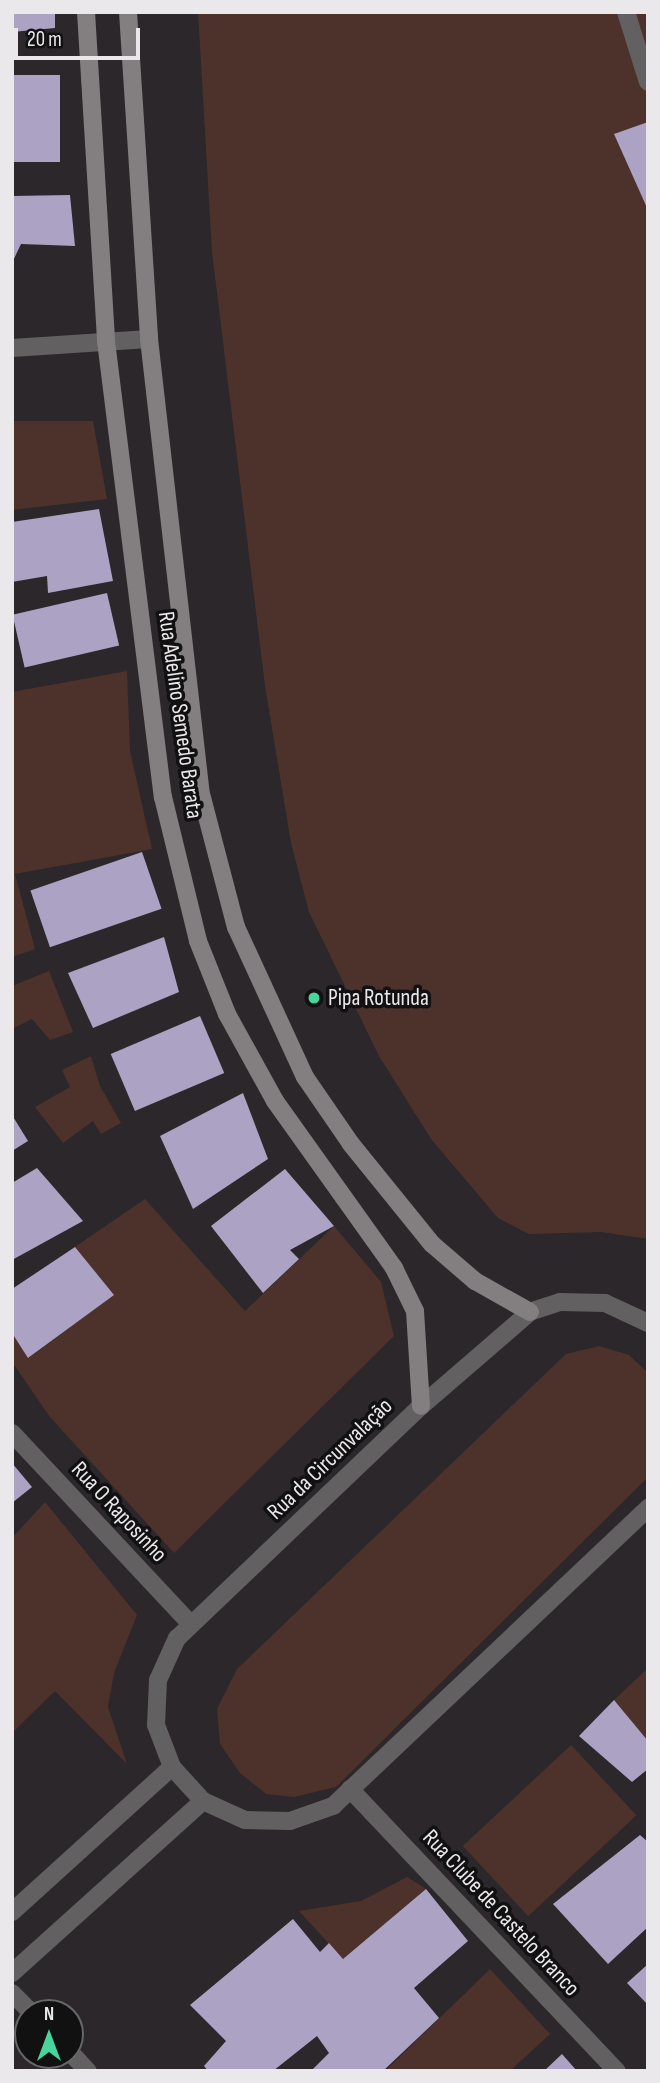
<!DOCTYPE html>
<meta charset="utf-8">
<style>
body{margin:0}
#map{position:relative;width:660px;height:2083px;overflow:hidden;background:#2b272a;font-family:"Sofia Sans Condensed",sans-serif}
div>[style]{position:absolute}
.green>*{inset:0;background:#4c322b;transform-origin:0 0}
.building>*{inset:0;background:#aba2c4;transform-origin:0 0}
.minor>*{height:18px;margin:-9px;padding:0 9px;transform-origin:9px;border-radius:9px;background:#636061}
.secondary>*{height:18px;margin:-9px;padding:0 9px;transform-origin:9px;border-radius:9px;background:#837f80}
.dots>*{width:19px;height:19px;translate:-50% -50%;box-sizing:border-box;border:4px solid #121112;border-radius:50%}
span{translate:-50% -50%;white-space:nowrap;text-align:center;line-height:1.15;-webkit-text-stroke:7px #121112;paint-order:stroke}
.street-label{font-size:23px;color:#eae8ea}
.poi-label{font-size:23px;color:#eae8ea}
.left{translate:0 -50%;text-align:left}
.frame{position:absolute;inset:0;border:14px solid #eae8ea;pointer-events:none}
.north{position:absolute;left:14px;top:1999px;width:70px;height:70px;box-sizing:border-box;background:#121112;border:2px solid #686768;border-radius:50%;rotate:0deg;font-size:19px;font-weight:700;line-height:28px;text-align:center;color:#eae8ea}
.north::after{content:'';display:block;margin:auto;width:24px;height:32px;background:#48d49d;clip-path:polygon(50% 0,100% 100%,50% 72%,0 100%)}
.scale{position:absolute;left:14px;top:28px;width:126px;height:32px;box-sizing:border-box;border:4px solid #eae8ea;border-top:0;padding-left:9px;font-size:21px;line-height:24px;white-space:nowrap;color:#eae8ea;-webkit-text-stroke:5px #121112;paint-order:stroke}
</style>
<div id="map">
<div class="green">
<i style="clip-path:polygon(198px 12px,648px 12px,648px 1239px,601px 1232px,529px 1234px,498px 1218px,431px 1139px,379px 1056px,309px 912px,291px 843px,265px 686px,212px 252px)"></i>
<i style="clip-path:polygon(12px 421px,93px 421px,107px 499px,12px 510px)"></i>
<i style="clip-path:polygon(127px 671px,130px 751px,152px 849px,15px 874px,35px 949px,12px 957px,12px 692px)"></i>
<i style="clip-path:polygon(49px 971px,73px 1032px,50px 1040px,32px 1019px,12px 1029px,12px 986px)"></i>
<i style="clip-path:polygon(91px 1056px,100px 1086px,121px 1123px,101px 1134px,93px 1121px,63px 1143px,35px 1107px,70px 1087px,62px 1070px)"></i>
<i style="clip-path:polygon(145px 1199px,245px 1311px,334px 1226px,381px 1282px,394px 1336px,174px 1553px,50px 1417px,12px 1362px,12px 1333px,29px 1358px,113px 1295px,75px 1247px)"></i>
<i style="clip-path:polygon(599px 1346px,629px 1355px,648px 1373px,648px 1477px,336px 1787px,294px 1797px,266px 1794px,240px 1773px,220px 1744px,217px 1709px,237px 1669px,566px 1354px)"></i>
<i style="clip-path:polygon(45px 1502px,137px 1615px,114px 1673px,108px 1707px,127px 1764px,55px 1691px,12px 1733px,12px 1538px)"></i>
<i style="clip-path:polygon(648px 1668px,648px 1741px,614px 1700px)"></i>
<i style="left:571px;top:1745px;width:96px;height:148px;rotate:47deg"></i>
<i style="clip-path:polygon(407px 1877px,426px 1889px,343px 1959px,299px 1911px,361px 1901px)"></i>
<i style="clip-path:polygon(490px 1969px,550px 2034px,510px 2071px,385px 2071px)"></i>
</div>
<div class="building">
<i style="clip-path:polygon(12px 12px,55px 12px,55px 28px,12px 32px)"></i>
<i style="left:12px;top:75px;width:48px;height:87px"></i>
<i style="clip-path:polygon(648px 122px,648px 210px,614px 134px)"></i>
<i style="clip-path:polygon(70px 195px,75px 246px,21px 244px,12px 263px,12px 196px)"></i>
<i style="clip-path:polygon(99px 509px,113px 581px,48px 593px,47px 576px,12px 582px,12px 522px)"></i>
<i style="left:107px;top:593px;width:54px;height:97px;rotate:77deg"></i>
<i style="left:142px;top:852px;width:60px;height:118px;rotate:71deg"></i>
<i style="clip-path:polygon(164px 937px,179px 992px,93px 1028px,68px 973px)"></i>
<i style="left:200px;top:1016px;width:62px;height:97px;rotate:67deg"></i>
<i style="clip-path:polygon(243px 1093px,268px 1159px,193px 1209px,160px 1136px)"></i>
<i style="clip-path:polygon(12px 1115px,28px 1141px,12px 1151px)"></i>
<i style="clip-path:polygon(37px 1168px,83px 1221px,12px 1260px,12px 1183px)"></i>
<i style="clip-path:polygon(285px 1169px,334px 1226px,290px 1250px,299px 1259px,263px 1293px,211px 1226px)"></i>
<i style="clip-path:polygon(75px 1247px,114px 1295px,28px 1358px,12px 1333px,12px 1289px)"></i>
<i style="clip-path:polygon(12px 1463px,32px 1487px,12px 1503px)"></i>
<i style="clip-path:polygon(614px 1700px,648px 1741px,648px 1769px,632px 1782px,579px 1736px)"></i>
<i style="clip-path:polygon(640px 1835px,648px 1842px,648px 1927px,608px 1964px,553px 1904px)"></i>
<i style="clip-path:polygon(426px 1889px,468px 1941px,414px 1988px,439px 2018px,383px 2071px,311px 2071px,329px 2053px,317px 2036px,273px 2071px,208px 2071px,204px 2066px,226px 2041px,190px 2005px,293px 1919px,320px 1952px,329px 1943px,343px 1959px)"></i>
<i style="clip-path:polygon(648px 1964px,648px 2005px,627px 1983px)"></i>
<i style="clip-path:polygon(562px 2054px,577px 2071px,544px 2071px)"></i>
</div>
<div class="minor">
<i style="left:626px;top:12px;width:73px;rotate:72.6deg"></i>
<i style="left:12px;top:348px;width:137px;rotate:-3.8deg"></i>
<i style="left:648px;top:1323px;width:47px;rotate:-155.1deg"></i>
<i style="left:605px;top:1303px;width:45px;rotate:-178.7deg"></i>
<i style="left:560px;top:1302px;width:32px;rotate:162deg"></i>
<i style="left:530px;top:1312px;width:144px;rotate:139.2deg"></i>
<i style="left:421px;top:1406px;width:337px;rotate:136.4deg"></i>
<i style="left:177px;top:1638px;width:46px;rotate:114.3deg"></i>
<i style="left:158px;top:1680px;width:45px;rotate:92.5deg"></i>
<i style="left:156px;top:1725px;width:45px;rotate:69.1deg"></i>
<i style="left:172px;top:1767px;width:46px;rotate:47.6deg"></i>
<i style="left:203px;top:1801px;width:46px;rotate:24.3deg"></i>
<i style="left:245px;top:1820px;width:45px;rotate:1.3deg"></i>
<i style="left:290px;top:1821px;width:46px;rotate:-19.2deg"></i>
<i style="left:333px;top:1806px;width:434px;rotate:-43.4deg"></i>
<i style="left:12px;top:1433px;width:262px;rotate:46.9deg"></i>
<i style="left:350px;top:1789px;width:388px;rotate:46.6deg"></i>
<i style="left:12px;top:1912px;width:216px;rotate:-42.2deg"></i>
<i style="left:12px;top:1973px;width:257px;rotate:-42deg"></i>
<i style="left:12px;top:1993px;width:28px;rotate:45deg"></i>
<i style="left:70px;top:2052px;width:26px;rotate:47deg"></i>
</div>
<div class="secondary">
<i style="left:86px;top:12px;width:330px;rotate:86.5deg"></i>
<i style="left:106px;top:341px;width:460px;rotate:82.9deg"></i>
<i style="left:163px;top:797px;width:148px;rotate:76.3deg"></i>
<i style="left:198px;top:941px;width:79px;rotate:68.3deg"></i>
<i style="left:227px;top:1014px;width:99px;rotate:61.1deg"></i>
<i style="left:275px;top:1101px;width:205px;rotate:54.5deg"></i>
<i style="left:394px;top:1268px;width:48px;rotate:64deg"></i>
<i style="left:415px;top:1311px;width:95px;rotate:86.4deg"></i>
<i style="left:128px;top:12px;width:328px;rotate:86.3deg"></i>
<i style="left:149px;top:339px;width:454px;rotate:83.5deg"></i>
<i style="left:200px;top:790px;width:142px;rotate:75.3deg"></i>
<i style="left:236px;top:927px;width:165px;rotate:65.3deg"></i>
<i style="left:305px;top:1077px;width:81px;rotate:55.5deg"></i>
<i style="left:351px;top:1144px;width:129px;rotate:51deg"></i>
<i style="left:432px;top:1244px;width:57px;rotate:40.7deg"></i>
<i style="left:475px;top:1281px;width:63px;rotate:29.4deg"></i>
</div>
<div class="dots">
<i style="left:314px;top:998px;background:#48d49d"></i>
</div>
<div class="street-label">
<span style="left:180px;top:715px;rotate:82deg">Rua Adelino Semedo Barata</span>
<span style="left:330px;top:1459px;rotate:-44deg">Rua da Circunvalação</span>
<span style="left:119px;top:1512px;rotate:47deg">Rua O Raposinho</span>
<span style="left:501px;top:1913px;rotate:47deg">Rua Clube de Castelo Branco</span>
</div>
<div class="poi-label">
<span class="left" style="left:328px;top:998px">Pipa Rotunda</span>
</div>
<div class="frame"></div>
<div class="north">N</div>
<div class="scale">20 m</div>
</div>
